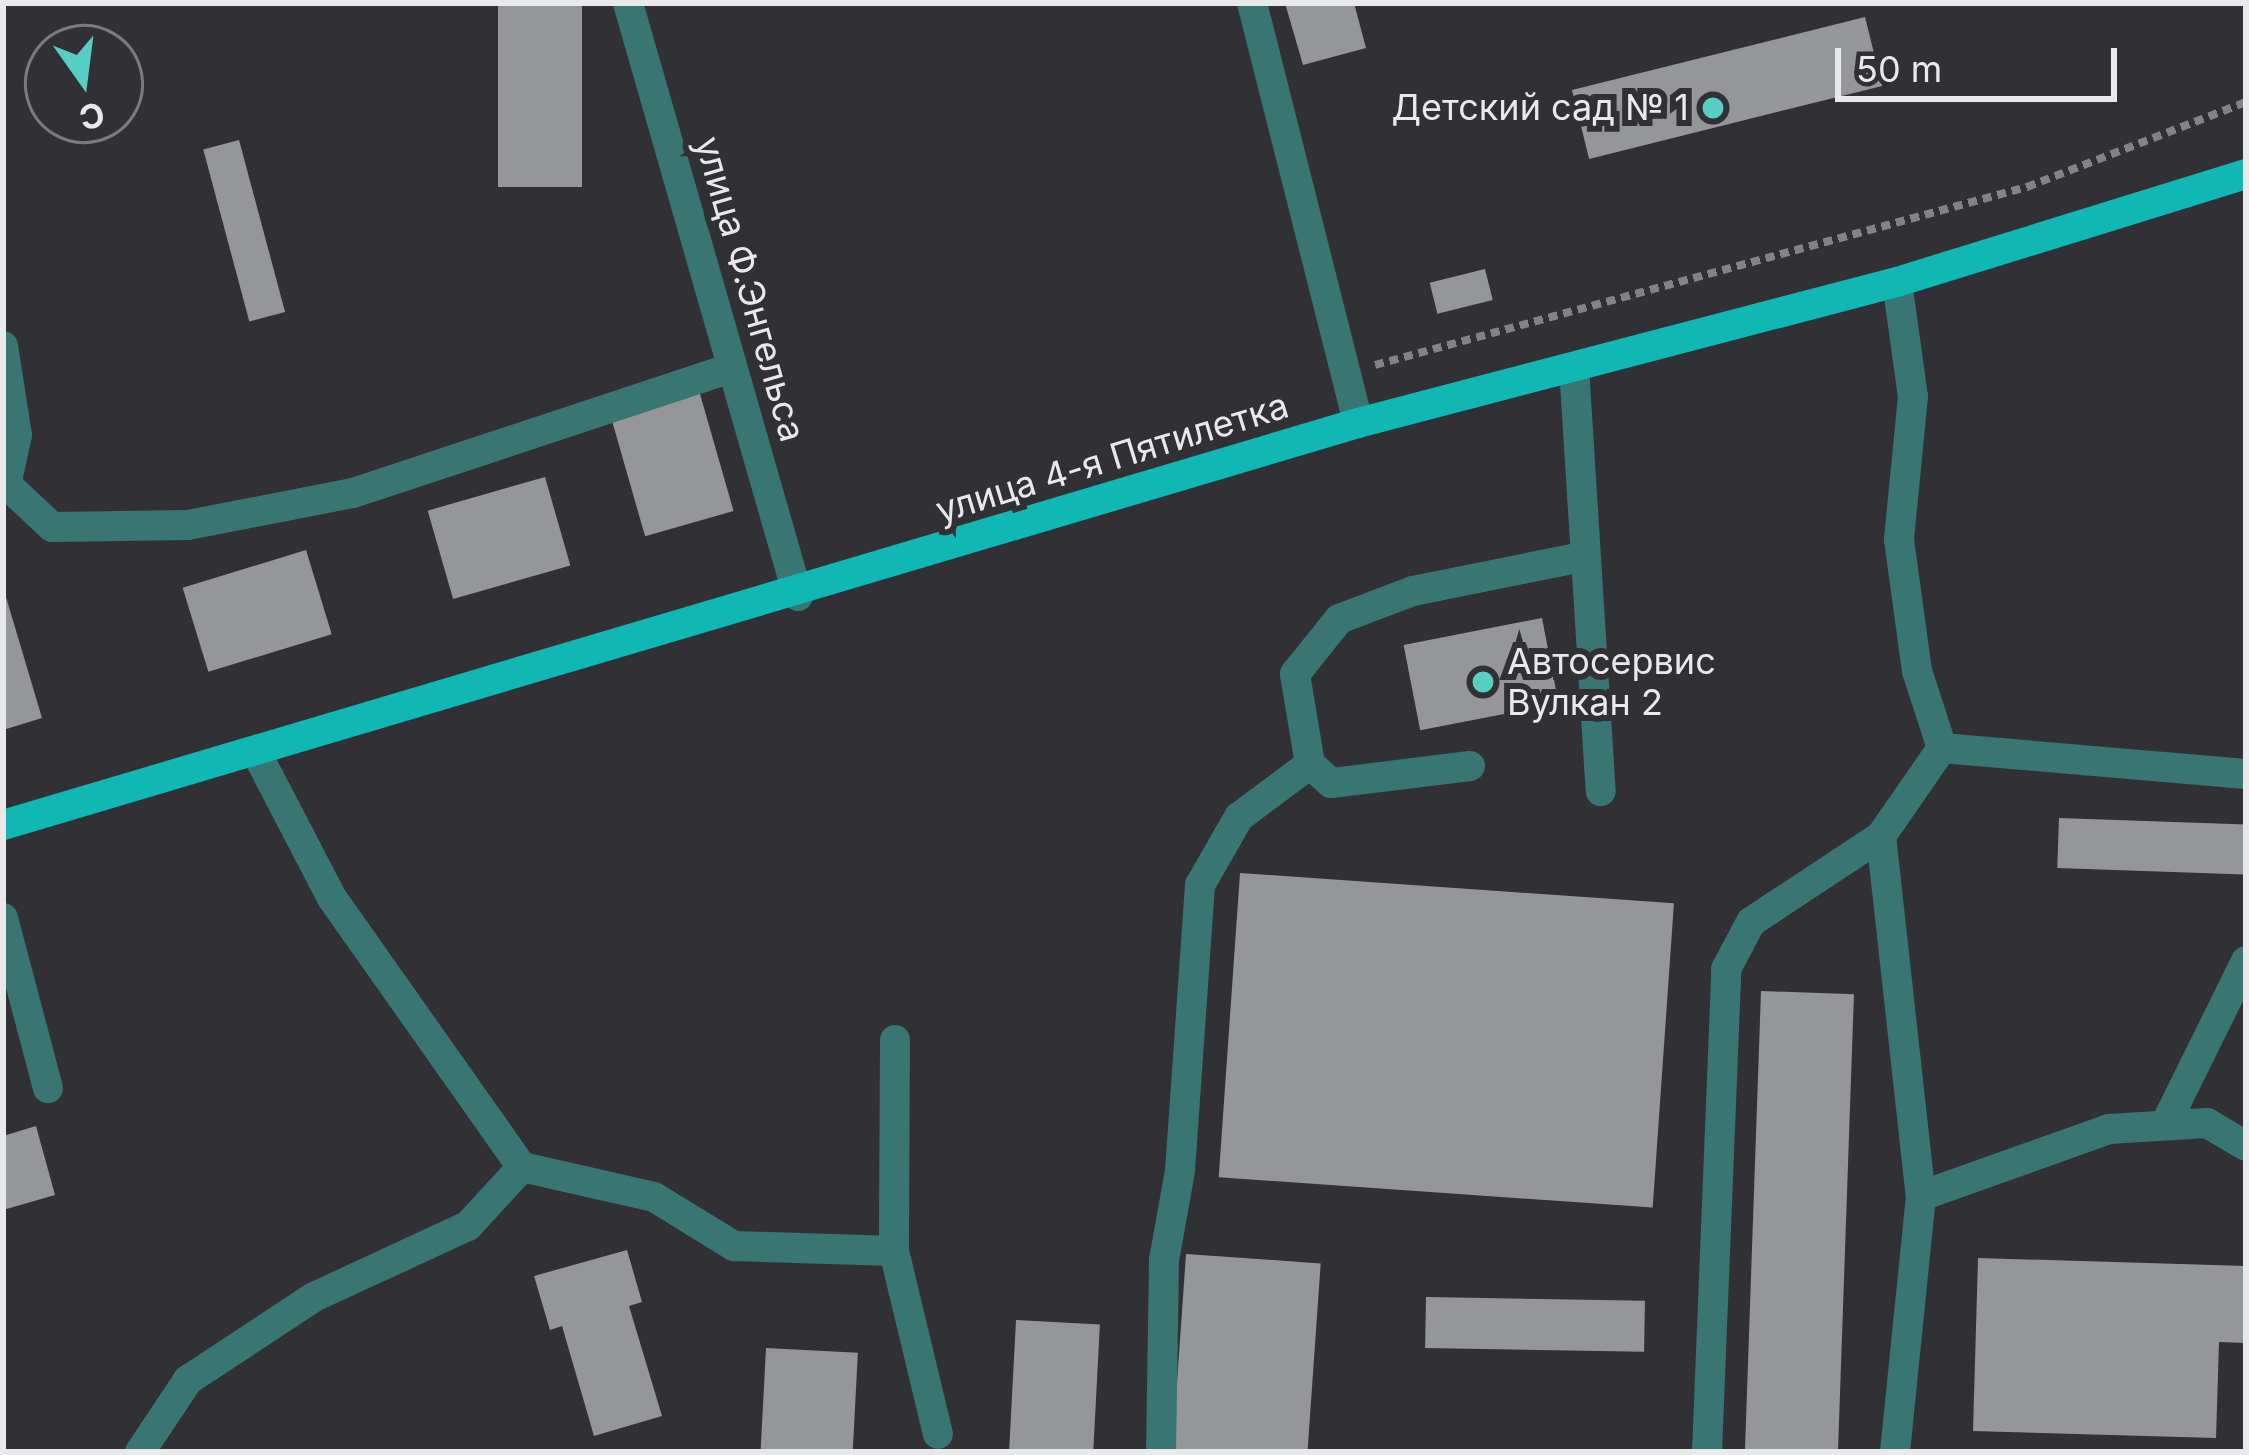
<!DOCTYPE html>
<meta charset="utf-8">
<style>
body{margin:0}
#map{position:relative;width:2249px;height:1455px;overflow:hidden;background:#313135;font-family:Inter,sans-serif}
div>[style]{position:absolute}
.building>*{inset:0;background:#95969a;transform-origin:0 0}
.path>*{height:8px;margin-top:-4px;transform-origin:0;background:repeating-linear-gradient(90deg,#838386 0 9px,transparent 0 15px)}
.minor>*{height:30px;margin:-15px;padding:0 15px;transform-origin:15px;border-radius:15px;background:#387573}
.major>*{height:30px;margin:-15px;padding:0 15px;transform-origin:15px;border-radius:15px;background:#10b7b3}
.dots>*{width:33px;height:33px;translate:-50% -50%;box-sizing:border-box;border:6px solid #313135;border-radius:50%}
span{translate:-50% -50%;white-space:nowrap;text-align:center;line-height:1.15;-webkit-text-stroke:12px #313135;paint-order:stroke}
.poi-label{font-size:36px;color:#e8e9eb}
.right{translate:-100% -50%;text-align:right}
.left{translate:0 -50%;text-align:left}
.street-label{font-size:36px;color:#e8e9eb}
.frame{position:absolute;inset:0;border:6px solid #e8e9eb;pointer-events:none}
.north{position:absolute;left:24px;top:24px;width:120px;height:120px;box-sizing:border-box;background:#313135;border:3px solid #7a7b7e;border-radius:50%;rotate:166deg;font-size:33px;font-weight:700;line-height:48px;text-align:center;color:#e8e9eb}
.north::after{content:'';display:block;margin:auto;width:42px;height:54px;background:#56cec3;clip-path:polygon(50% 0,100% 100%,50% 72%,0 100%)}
.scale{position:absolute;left:1835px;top:48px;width:282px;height:54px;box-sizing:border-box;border:6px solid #e8e9eb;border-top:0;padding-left:15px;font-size:36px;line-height:42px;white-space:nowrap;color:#e8e9eb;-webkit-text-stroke:9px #313135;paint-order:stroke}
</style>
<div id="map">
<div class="building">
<i style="left:498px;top:3px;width:84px;height:184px"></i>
<i style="clip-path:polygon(1285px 3px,1354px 3px,1366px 48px,1303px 65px)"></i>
<i style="left:1865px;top:17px;width:71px;height:302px;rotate:76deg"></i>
<i style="left:239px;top:140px;width:178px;height:37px;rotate:75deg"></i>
<i style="left:1485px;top:269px;width:32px;height:57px;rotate:76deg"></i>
<i style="left:698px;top:387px;width:129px;height:92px;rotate:74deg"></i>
<i style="left:545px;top:477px;width:92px;height:122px;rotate:74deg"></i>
<i style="left:306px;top:550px;width:88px;height:129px;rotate:73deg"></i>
<i style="clip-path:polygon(3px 587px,42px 718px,3px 730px)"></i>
<i style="left:1542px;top:618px;width:87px;height:141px;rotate:79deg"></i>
<i style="left:2059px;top:818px;width:187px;height:50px;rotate:2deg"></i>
<i style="left:1240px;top:873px;width:435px;height:305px;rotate:4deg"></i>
<i style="left:1761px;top:991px;width:93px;height:461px;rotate:2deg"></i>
<i style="clip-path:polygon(36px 1126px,55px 1195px,3px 1210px,3px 1136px)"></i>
<i style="clip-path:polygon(627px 1250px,642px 1302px,629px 1306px,662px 1416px,594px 1436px,562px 1326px,550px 1330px,534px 1276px)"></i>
<i style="left:1186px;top:1254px;width:135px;height:199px;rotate:4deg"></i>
<i style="clip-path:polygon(1978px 1258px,2246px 1266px,2246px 1343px,2219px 1342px,2216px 1438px,1973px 1431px)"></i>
<i style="left:1426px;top:1297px;width:219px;height:51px;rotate:1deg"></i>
<i style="left:1016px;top:1320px;width:84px;height:132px;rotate:3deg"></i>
<i style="left:766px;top:1348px;width:92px;height:104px;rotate:3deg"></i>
</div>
<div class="path">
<i style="left:1375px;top:365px;width:676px;rotate:-15.27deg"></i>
<i style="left:2027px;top:187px;width:235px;rotate:-21.2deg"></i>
</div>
<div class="minor">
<i style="left:628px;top:3px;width:617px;rotate:74deg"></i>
<i style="left:1252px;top:3px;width:433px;rotate:75.8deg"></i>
<i style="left:3px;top:346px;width:90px;rotate:81.1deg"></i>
<i style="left:17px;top:435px;width:46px;rotate:102.5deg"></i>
<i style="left:1574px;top:367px;width:425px;rotate:86.4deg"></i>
<i style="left:3px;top:481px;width:67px;rotate:43.2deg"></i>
<i style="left:52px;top:527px;width:136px;rotate:-0.8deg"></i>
<i style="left:188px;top:525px;width:168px;rotate:-11deg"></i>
<i style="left:353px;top:493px;width:399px;rotate:-18.3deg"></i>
<i style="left:1942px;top:748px;width:305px;rotate:4.9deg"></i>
<i style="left:256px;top:752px;width:165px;rotate:62.5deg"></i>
<i style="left:332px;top:898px;width:329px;rotate:54.8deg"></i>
<i style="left:522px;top:1167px;width:135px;rotate:12.8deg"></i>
<i style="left:654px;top:1197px;width:94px;rotate:31.5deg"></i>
<i style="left:734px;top:1246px;width:160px;rotate:1.8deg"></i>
<i style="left:1470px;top:766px;width:140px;rotate:173deg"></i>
<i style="left:1331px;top:783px;width:28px;rotate:-138deg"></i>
<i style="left:1310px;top:764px;width:91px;rotate:-99.5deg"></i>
<i style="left:1295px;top:674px;width:70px;rotate:-51.3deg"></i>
<i style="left:1339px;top:619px;width:79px;rotate:-20.7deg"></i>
<i style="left:1413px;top:591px;width:171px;rotate:-11.4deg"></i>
<i style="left:1881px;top:836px;width:362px;rotate:83.7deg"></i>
<i style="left:1921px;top:1196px;width:257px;rotate:95.8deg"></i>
<i style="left:3px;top:918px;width:176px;rotate:75.2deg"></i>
<i style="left:895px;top:1040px;width:211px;rotate:90.3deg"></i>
<i style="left:894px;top:1251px;width:188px;rotate:76.5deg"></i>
<i style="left:2165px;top:1125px;width:183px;rotate:-63.7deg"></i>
<i style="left:1921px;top:1196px;width:200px;rotate:-19.6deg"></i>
<i style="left:2109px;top:1129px;width:98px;rotate:-3.5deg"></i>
<i style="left:2207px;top:1123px;width:45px;rotate:30.5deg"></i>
<i style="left:140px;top:1452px;width:87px;rotate:-56.3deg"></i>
<i style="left:188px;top:1380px;width:151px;rotate:-33.4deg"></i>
<i style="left:314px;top:1297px;width:170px;rotate:-24.8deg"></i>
<i style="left:468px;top:1226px;width:80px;rotate:-47.5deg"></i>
<i style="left:1161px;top:1452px;width:192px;rotate:-89.1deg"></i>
<i style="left:1164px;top:1260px;width:90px;rotate:-79.8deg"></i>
<i style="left:1180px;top:1171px;width:287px;rotate:-86deg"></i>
<i style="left:1200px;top:885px;width:78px;rotate:-60.2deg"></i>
<i style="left:1239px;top:817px;width:89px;rotate:-36.7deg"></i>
<i style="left:1707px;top:1452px;width:483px;rotate:-87.7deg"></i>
<i style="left:1726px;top:969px;width:53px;rotate:-62deg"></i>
<i style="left:1751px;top:922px;width:156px;rotate:-33.5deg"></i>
<i style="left:1881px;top:836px;width:107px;rotate:-55.3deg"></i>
<i style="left:1942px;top:748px;width:81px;rotate:-108deg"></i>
<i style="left:1917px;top:671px;width:133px;rotate:-97.8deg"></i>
<i style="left:1899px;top:539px;width:143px;rotate:-84.4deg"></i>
<i style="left:1913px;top:397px;width:116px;rotate:-97.9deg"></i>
</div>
<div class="major">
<i style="left:3px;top:825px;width:1413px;rotate:-16.52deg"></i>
<i style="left:1358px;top:423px;width:557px;rotate:-14.66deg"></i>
<i style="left:1897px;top:282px;width:365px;rotate:-17.2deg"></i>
</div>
<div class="dots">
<i style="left:1713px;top:108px;background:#56cec3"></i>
<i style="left:1483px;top:682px;background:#56cec3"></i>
</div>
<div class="poi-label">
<span class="right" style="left:1689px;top:108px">Детский сад № 1</span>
<span class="left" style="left:1507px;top:682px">Автосервис<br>Вулкан 2</span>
</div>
<div class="street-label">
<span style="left:750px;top:289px;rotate:74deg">улица Ф.Энгельса</span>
<span style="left:1112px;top:458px;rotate:-17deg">улица 4-я Пятилетка</span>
</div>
<div class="frame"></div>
<div class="north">С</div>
<div class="scale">50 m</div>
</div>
